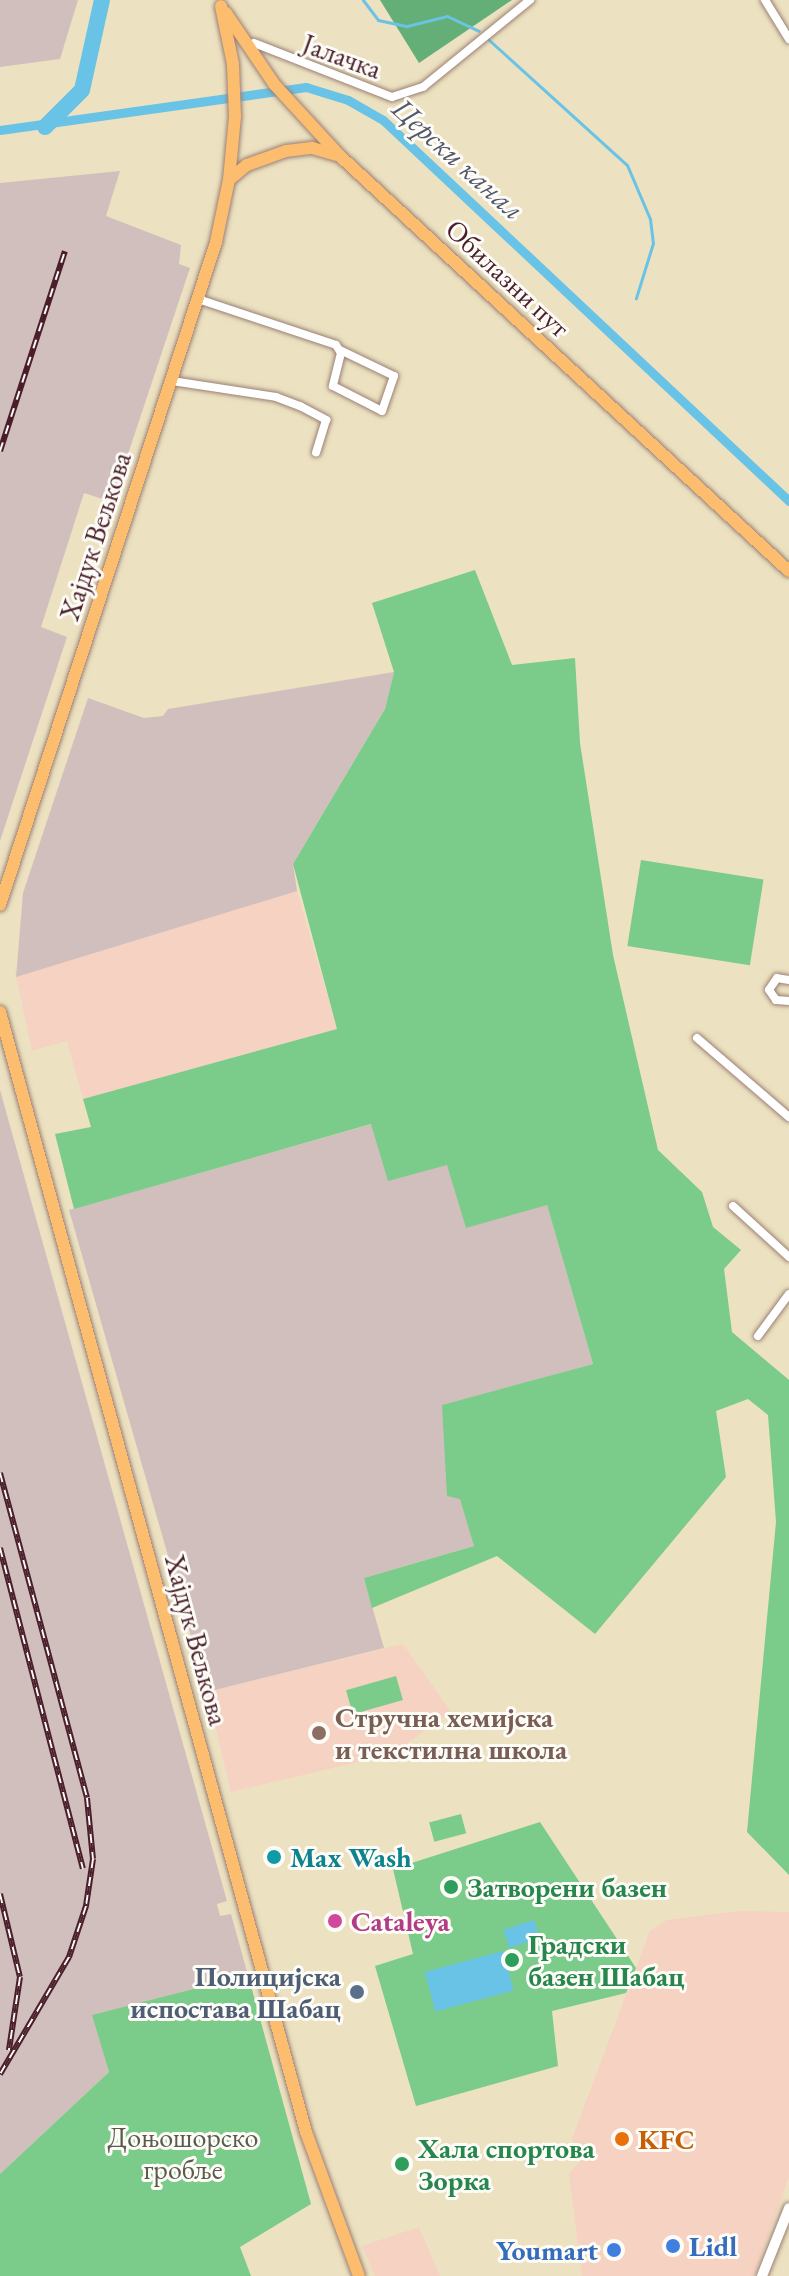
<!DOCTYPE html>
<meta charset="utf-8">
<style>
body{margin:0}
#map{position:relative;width:789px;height:2276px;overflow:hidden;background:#ece1c0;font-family:"EB Garamond",serif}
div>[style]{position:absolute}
.built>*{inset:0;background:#f6d2c3}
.industrial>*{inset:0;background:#d1bfbd}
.green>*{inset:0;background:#7bcb8b;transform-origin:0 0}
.forest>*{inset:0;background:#64af77}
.water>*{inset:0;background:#69c3e6;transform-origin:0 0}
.stream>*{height:3px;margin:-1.5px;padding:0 1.5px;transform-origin:1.5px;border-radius:1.5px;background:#69c3e6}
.canal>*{height:9px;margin:-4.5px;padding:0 4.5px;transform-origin:4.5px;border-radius:4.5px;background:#69c3e6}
.river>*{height:16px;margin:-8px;padding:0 8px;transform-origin:8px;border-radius:8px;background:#69c3e6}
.roads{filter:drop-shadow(0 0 2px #9b8076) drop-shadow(0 0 2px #9b8076)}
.minor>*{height:8px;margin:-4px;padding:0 4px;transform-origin:4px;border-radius:4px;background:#fff}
.tertiary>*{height:10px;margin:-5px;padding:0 5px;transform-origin:5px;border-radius:5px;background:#fff}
.primary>*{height:12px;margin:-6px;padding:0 6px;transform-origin:6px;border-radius:6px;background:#fcbd6f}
.rail>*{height:6px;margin-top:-3px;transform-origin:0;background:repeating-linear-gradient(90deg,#fdfcf7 0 9px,#4a1f2b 0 18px);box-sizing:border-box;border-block:2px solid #4a1f2b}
.dots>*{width:22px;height:22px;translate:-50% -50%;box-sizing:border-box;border:4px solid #fdfcf7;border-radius:50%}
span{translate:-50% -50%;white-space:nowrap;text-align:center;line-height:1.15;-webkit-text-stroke:6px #fdfcf7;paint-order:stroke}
.street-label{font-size:28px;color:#4a1f2b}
.education-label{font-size:28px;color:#785e54;font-weight:700}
.left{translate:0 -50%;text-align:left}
.culture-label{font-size:28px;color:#0d838f;font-weight:700}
.leisure-label{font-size:28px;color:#27864d;font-weight:700}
.hotel-label{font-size:28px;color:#b23c85;font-weight:700}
.service-label{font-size:28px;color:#4e5e75;font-weight:700}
.right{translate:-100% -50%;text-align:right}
.park-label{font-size:28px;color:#5b5b4d}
.food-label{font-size:28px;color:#c56008;font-weight:700}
.shop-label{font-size:28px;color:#366cbe;font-weight:700}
.water-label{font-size:30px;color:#55586c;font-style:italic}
</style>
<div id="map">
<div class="built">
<i style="clip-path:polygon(297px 891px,337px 1029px,83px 1099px,67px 1041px,32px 1051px,15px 971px)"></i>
<i style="clip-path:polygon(403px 1644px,451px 1712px,392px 1754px,231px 1792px,207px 1692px)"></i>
<i style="clip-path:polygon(740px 1911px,789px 1912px,789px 2177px,754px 2276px,582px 2276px,569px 2174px,582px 2159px,572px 2139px,650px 1931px,667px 1920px)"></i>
<i style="clip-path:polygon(419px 2227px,440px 2276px,375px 2276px,362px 2246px)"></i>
</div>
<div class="industrial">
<i style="clip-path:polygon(0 0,78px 0,60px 59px,0 67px)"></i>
<i style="clip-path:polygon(120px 171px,106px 216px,181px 245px,179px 264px,190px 268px,112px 502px,84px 493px,41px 627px,67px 637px,0 841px,0 183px)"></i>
<i style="clip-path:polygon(394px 672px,385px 709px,293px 864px,297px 891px,16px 977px,23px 893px,88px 698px,144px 718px,163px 716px,168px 709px)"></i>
<i style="clip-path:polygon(0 1090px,227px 1901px,217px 1904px,220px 1916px,231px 1914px,248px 1975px,93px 2015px,109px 2072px,0 2174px)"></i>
<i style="clip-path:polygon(372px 1124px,447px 1164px,547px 1205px,593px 1364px,443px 1405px,474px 1546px,364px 1578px,384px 1648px,207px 1692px,69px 1210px)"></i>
</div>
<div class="green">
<i style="clip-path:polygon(475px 570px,512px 665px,575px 658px,580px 743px,613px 955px,658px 1150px,702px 1192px,713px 1227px,741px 1250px,724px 1269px,732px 1332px,789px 1380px,789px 1875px,747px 1832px,776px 1522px,768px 1415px,748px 1399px,716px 1411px,726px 1477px,595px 1634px,497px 1556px,372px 1608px,364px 1578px,474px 1546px,460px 1499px,447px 1496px,442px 1405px,593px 1364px,547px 1205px,466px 1228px,447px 1165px,388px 1181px,371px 1124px,74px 1209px,55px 1134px,91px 1127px,83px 1099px,337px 1029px,293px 864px,385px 709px,394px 672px,372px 603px)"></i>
<i style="left:641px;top:860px;width:124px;height:87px;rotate:9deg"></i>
<i style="left:396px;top:1676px;width:25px;height:52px;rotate:74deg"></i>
<i style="left:461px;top:1814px;width:20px;height:33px;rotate:75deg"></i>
<i style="clip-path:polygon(540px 1822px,636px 1968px,626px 1993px,552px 2011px,558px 2066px,416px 2106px,375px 1966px,413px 1954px,393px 1869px)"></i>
<i style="clip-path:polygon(248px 1975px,311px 2204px,240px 2247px,251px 2276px,0 2276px,0 2174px,109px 2072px,92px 2015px)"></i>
</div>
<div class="forest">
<i style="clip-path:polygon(380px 0,512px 0,419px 63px)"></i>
</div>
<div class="water">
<i style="left:534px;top:1920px;width:19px;height:32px;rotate:72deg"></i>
<i style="left:503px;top:1951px;width:41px;height:81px;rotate:75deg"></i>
</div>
<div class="stream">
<i style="left:363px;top:0;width:25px;rotate:53deg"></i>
<i style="left:378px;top:20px;width:30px;rotate:12deg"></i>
<i style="left:407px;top:26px;width:41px;rotate:-14deg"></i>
<i style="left:447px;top:16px;width:35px;rotate:25deg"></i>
<i style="left:489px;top:40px;width:186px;rotate:42.2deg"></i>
<i style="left:627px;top:165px;width:59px;rotate:66.9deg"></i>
<i style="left:650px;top:219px;width:24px;rotate:83deg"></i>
<i style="left:653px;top:243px;width:58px;rotate:107.2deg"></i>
</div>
<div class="canal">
<i style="left:0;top:130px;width:309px;rotate:-8deg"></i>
<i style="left:306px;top:87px;width:44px;rotate:17.2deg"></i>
<i style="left:348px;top:100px;width:40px;rotate:29.7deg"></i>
<i style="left:383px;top:120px;width:557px;rotate:43.18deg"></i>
</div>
<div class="river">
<i style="left:45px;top:127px;width:52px;rotate:-45deg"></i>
<i style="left:82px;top:90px;width:92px;rotate:-77.5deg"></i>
</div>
<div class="roads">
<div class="minor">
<i style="left:765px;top:0;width:46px;rotate:58.4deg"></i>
<i style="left:254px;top:43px;width:148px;rotate:21.4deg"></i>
<i style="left:392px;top:97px;width:33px;rotate:-18deg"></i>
<i style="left:423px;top:87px;width:138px;rotate:-39.1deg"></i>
<i style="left:198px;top:299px;width:145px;rotate:18.4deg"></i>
<i style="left:336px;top:345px;width:9px;rotate:58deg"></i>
<i style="left:341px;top:353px;width:34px;rotate:104deg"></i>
<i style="left:333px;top:386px;width:55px;rotate:27deg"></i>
<i style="left:382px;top:411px;width:37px;rotate:-71deg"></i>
<i style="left:394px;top:376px;width:60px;rotate:-154.3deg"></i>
<i style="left:172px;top:381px;width:105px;rotate:8.7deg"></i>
<i style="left:276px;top:397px;width:26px;rotate:21deg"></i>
<i style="left:300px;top:406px;width:30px;rotate:28deg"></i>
<i style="left:326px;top:420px;width:34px;rotate:107deg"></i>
<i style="left:789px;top:980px;width:12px;rotate:-171deg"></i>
<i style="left:777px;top:978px;width:14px;rotate:124deg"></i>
<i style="left:769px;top:990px;width:12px;rotate:55deg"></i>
<i style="left:776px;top:1000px;width:13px;rotate:4deg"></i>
<i style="left:697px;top:1038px;width:121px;rotate:40.7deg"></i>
<i style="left:733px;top:1206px;width:76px;rotate:42.3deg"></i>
<i style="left:758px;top:1336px;width:52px;rotate:-53.6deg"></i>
</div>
<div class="tertiary">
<i style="left:762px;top:2276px;width:73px;rotate:-68.3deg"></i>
</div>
<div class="primary">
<i style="left:226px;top:13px;width:86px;rotate:55.9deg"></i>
<i style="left:274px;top:84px;width:98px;rotate:47.5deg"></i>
<i style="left:340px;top:156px;width:611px;rotate:42.75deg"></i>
<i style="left:229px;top:180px;width:23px;rotate:-40deg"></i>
<i style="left:247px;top:165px;width:41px;rotate:-19.7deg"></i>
<i style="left:286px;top:151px;width:26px;rotate:-7deg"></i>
<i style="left:312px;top:148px;width:26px;rotate:16deg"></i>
<i style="left:0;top:905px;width:697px;rotate:-71.95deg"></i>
<i style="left:216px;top:242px;width:63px;rotate:-78.2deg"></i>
<i style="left:229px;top:180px;width:63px;rotate:-84.6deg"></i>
<i style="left:235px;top:117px;width:53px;rotate:-92.2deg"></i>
<i style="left:233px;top:64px;width:59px;rotate:-101.7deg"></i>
<i style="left:0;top:1012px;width:1161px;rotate:74.72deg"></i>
<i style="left:306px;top:2132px;width:153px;rotate:69.8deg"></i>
</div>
</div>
<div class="rail">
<i style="left:0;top:451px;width:210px;rotate:-72deg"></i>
<i style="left:0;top:1473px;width:336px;rotate:75deg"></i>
<i style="left:87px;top:1798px;width:61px;rotate:84.4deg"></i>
<i style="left:93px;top:1859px;width:48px;rotate:98.5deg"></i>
<i style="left:86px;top:1906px;width:54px;rotate:108.4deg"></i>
<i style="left:69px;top:1957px;width:136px;rotate:120.5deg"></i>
<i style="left:0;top:1548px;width:331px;rotate:75.5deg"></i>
<i style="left:0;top:1894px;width:85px;rotate:76.5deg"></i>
<i style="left:20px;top:1977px;width:74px;rotate:98.6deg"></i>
</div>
<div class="dots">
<i style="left:319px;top:1733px;background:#8d6e63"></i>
<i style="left:274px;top:1857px;background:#0f9aa8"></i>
<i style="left:451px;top:1887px;background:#2e9e5b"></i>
<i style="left:335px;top:1921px;background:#d1479c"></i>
<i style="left:512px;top:1960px;background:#2e9e5b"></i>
<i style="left:357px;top:1992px;background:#5c6f8a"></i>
<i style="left:622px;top:2139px;background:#e8710a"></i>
<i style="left:402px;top:2164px;background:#2e9e5b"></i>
<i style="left:673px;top:2246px;background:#3f7fe0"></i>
<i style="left:614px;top:2250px;background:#3f7fe0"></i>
</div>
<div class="street-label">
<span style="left:342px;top:56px;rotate:20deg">Јалачка</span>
<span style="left:508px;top:278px;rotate:43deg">Обилазни пут</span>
<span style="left:95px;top:536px;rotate:-72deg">Хајдук Вељкова</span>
<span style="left:197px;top:1640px;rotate:75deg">Хајдук Вељкова</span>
</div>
<div class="education-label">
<span class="left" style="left:335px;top:1733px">Стручна хемијска<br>и текстилна школа</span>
</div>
<div class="culture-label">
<span class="left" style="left:290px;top:1857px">Max Wash</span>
</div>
<div class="leisure-label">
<span class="left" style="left:467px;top:1887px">Затворени базен</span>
<span class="left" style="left:528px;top:1960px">Градски<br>базен Шабац</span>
<span class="left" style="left:418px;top:2164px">Хала спортова<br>Зорка</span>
</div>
<div class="hotel-label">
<span class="left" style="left:351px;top:1921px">Cataleya</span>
</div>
<div class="service-label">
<span class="right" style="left:341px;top:1992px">Полицијска<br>испостава Шабац</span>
</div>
<div class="park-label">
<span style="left:183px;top:2153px">Доњошорско<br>гробље</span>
</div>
<div class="food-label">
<span class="left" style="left:638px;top:2139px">KFC</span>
</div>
<div class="shop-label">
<span class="left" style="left:689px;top:2246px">Lidl</span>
<span class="right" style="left:598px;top:2250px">Youmart</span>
</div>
<div class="water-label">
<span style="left:458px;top:159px;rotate:42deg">Церски канал</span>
</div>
</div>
